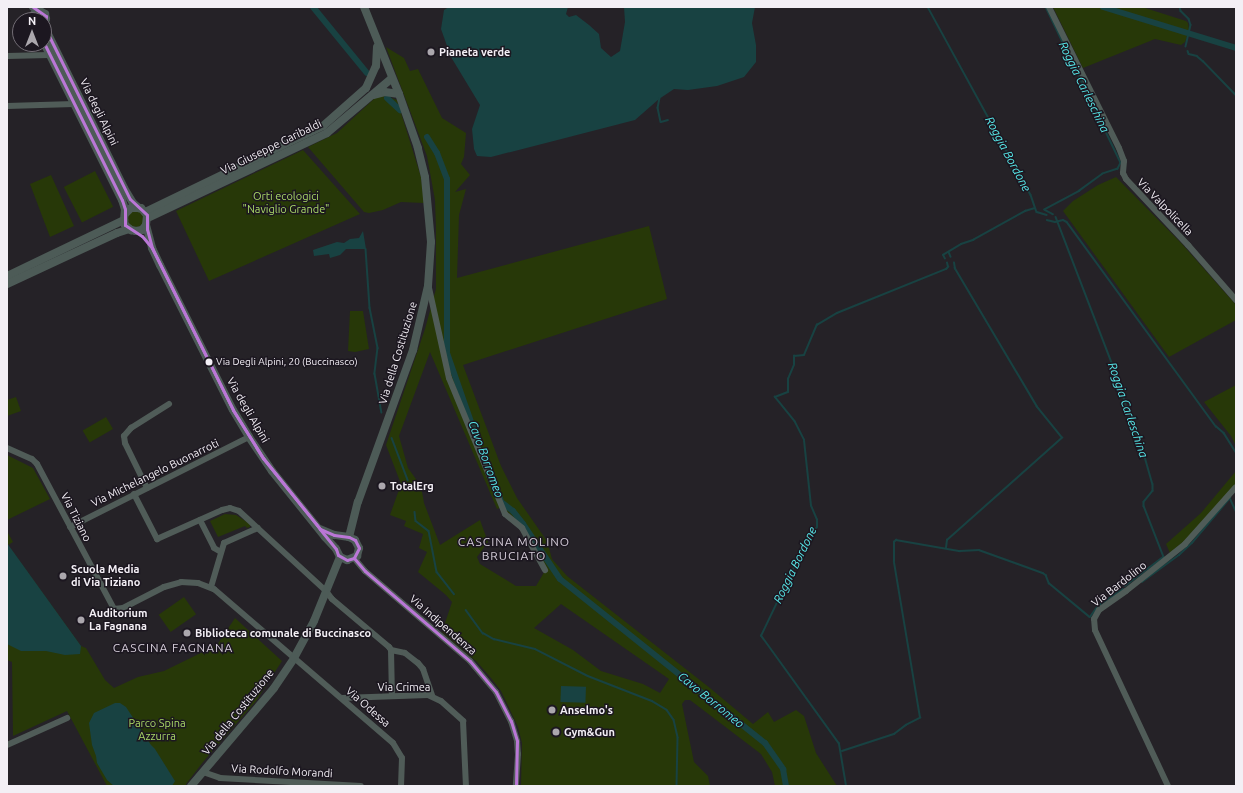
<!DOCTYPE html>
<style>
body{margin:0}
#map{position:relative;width:1243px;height:793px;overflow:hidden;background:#252227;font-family:Ubuntu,sans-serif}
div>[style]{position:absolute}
.green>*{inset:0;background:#273808;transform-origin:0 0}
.round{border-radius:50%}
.water>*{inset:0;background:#184242;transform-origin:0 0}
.stream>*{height:1.5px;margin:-0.75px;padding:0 0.75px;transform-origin:0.75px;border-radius:0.75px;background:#184242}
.canal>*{height:6px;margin:-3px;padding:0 3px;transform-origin:3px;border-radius:3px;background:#184242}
.street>*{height:6px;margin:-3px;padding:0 3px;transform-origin:3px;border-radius:3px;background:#505c58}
.secondary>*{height:8px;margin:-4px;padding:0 4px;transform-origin:4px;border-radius:4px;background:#4d5b57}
.bus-1>*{height:3px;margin:-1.5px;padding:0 1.5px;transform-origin:1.5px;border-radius:1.5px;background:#ba77d6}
.dots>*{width:11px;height:11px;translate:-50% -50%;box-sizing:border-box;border:2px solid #1c1720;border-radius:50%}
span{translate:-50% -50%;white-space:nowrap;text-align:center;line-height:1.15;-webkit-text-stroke:3px #1c1720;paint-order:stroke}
.bus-label{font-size:10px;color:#f3eff5}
.left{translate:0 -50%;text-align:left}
.poi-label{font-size:11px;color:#f3eff5;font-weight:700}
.street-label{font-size:11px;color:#f3eff5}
.park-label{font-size:11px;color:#aada67}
.water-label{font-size:12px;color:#58eaeb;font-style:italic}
.neighbourhood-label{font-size:12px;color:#d5cdd9;letter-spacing:1px}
.frame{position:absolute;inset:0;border:8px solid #f3eff5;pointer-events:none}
.north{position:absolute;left:12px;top:12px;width:40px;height:40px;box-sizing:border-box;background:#1c1720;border:1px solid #726d75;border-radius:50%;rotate:0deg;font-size:11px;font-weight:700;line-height:16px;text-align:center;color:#f3eff5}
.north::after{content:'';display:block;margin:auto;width:14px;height:18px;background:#aba7ad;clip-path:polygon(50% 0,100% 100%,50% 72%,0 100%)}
</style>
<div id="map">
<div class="green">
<i style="clip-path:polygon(1053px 7px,1142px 7px,1186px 21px,1188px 23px,1189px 30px,1185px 42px,1181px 45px,1155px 39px,1083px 68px)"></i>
<i style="clip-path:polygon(evenodd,386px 47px,404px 58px,410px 71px,418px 69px,442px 118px,466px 133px,464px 157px,461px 164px,470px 175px,455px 192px,466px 189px,459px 215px,457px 278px,649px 226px,667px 299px,463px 365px,501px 466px,517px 498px,547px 541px,552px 559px,567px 576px,710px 688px,753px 724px,768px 712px,774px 722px,796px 710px,804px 716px,816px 753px,837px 786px,775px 786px,772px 772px,761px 754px,690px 700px,685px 700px,682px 704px,694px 762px,708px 776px,710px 786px,521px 786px,522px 743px,518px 727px,510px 710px,501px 691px,491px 678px,477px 662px,442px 632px,452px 602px,446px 595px,418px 572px,427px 552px,419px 548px,423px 534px,404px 526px,406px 521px,390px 515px,401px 484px,386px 445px,425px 329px,436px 289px,436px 228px,435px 200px,427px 156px,386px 47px,430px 352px,497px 509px,502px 507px,512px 516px,546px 569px,536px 586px,516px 586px,480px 564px,477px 557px,488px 542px,480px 520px,440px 545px,424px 503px,421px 486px,408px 468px,399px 436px,430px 352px,386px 47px,561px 604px,669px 679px,660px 693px,643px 684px,601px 671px,573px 650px,534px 628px,561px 604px)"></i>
<i style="clip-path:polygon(386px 96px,397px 100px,421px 177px,424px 203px,401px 202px,383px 210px,369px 213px,364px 212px,308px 147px,337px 133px,376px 97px)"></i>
<i style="clip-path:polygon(303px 150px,360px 214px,209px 281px,176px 211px)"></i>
<i style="left:95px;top:171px;width:40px;height:35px;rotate:63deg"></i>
<i style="clip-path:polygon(51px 175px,74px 226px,50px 237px,30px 184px)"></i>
<i style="clip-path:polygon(1116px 177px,1182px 244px,1236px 305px,1236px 320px,1169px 357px,1063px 211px,1073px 201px,1098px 185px)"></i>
<i class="round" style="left:128px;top:211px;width:16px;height:16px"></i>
<i style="clip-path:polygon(350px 311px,363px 311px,369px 349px,355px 352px,348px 351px)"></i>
<i style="clip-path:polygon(1236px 385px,1236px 446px,1231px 436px,1204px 402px)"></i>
<i style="clip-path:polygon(16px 397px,21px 411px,7px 416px,7px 400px)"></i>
<i style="left:106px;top:417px;width:14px;height:27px;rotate:60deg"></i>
<i style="clip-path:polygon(7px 455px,33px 468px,50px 499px,7px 520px)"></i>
<i style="clip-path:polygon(1236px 471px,1236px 485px,1191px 535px,1170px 553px,1166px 544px,1201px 513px)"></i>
<i style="clip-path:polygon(225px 514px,236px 515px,250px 524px,250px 527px,247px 528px,245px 526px,218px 537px,210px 521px)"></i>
<i style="clip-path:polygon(7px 531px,13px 542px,8px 545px,81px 646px,86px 648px,105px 680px,114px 688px,138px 677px,164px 671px,217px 645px,235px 618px,282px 661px,256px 701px,203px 762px,186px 784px,186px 786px,107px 786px,67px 711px,13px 736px,12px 662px,7px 660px)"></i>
<i style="left:184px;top:597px;width:21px;height:31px;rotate:55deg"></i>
</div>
<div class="water">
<i style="clip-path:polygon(449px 7px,568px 7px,566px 14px,569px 17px,576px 15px,589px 25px,599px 34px,601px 48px,611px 57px,620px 51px,625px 22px,624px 7px,755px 7px,752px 23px,756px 45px,756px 62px,744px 77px,717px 86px,688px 90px,674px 89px,659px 99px,635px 120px,491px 157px,477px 156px,474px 149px,472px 129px,480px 105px,451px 57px,441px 29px,444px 10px)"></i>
<i style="clip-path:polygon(363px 231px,366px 249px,346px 249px,340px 255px,330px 258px,329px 254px,314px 256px,313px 250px,337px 242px,344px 243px,350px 239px,359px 238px)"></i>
<i style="clip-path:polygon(7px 543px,81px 646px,80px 654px,65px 655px,46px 651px,21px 651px,7px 644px)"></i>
<i style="left:561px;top:686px;width:25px;height:16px;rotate:2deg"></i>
<i style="clip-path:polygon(115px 703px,120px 703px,126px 707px,151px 745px,155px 749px,175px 781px,172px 786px,114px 786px,107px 780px,97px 763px,96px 756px,92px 745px,89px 723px,94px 713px)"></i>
</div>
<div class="stream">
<i style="left:928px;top:7px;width:214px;rotate:61.3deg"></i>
<i style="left:1031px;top:195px;width:18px;rotate:71deg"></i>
<i style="left:1037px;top:212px;width:10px;rotate:17deg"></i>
<i style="left:1046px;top:7px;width:173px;rotate:64.3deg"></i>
<i style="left:1121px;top:163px;width:7px;rotate:117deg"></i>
<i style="left:1118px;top:169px;width:16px;rotate:162deg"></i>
<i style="left:1103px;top:174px;width:29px;rotate:144deg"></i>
<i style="left:1080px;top:191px;width:40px;rotate:152deg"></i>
<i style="left:1045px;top:210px;width:9px;rotate:27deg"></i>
<i style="left:1180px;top:7px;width:4px;rotate:76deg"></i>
<i style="left:1181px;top:11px;width:11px;rotate:45deg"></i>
<i style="left:1189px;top:19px;width:6px;rotate:72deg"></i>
<i style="left:1191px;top:25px;width:22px;rotate:103deg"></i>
<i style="left:1188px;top:51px;width:3px;rotate:72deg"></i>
<i style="left:1189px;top:54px;width:8px;rotate:14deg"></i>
<i style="left:1197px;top:56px;width:8px;rotate:40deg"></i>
<i style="left:1203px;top:61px;width:47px;rotate:45.9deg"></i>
<i style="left:660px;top:98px;width:10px;rotate:101deg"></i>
<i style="left:658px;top:108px;width:14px;rotate:78deg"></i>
<i style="left:661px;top:122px;width:7px;rotate:-16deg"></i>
<i style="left:1056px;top:217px;width:179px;rotate:69deg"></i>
<i style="left:1120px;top:384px;width:36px;rotate:74deg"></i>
<i style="left:1130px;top:419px;width:34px;rotate:67deg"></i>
<i style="left:1143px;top:450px;width:35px;rotate:74deg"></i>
<i style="left:1153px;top:484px;width:7px;rotate:90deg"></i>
<i style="left:1153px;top:491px;width:14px;rotate:129deg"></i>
<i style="left:1144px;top:502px;width:4px;rotate:90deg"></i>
<i style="left:1144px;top:506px;width:55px;rotate:68.6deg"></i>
<i style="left:1164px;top:557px;width:48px;rotate:142.7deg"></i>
<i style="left:1047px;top:220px;width:8px;rotate:14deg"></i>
<i style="left:1055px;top:222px;width:8px;rotate:-14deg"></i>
<i style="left:1063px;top:220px;width:4px;rotate:27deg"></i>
<i style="left:1067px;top:222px;width:253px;rotate:53.9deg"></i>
<i style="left:1216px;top:426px;width:11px;rotate:41deg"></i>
<i style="left:1224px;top:433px;width:22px;rotate:58deg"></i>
<i style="left:366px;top:249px;width:59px;rotate:86.1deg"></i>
<i style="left:370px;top:308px;width:41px;rotate:78.7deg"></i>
<i style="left:378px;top:348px;width:26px;rotate:97deg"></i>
<i style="left:375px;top:374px;width:39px;rotate:80deg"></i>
<i style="left:949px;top:252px;width:5px;rotate:68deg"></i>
<i style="left:945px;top:259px;width:4px;rotate:-117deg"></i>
<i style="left:943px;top:255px;width:21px;rotate:-31deg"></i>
<i style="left:961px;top:244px;width:13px;rotate:-18deg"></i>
<i style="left:973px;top:240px;width:60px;rotate:-29.1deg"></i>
<i style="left:1025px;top:211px;width:10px;rotate:-17deg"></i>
<i style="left:392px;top:438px;width:45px;rotate:69.1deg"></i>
<i style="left:415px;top:512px;width:9px;rotate:84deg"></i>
<i style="left:416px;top:521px;width:16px;rotate:38deg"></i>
<i style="left:429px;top:531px;width:42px;rotate:79deg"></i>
<i style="left:437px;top:572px;width:28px;rotate:52deg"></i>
<i style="left:946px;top:548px;width:8px;rotate:-83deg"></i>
<i style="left:947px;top:540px;width:154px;rotate:-41.6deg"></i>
<i style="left:1062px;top:438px;width:40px;rotate:-129deg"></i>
<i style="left:1037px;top:407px;width:161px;rotate:-120.7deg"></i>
<i style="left:955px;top:269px;width:6px;rotate:-99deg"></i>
<i style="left:1142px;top:582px;width:46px;rotate:-36.1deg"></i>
<i style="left:1179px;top:555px;width:18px;rotate:-43deg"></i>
<i style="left:1192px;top:543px;width:59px;rotate:-49.8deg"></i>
<i style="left:1230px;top:498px;width:14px;rotate:65deg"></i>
<i style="left:466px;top:610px;width:29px;rotate:54deg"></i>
<i style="left:483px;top:633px;width:13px;rotate:29deg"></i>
<i style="left:494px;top:639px;width:42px;rotate:13.7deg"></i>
<i style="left:535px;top:649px;width:59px;rotate:27deg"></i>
<i style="left:588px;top:676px;width:69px;rotate:21.3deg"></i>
<i style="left:652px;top:701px;width:17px;rotate:31deg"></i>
<i style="left:667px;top:710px;width:12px;rotate:55deg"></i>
<i style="left:674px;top:720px;width:18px;rotate:77deg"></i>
<i style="left:678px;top:738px;width:48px;rotate:91.2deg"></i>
<i style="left:842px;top:751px;width:55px;rotate:-18.1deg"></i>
<i style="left:894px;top:734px;width:15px;rotate:-37deg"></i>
<i style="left:906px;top:725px;width:16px;rotate:-27deg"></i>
<i style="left:920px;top:718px;width:158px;rotate:-99.5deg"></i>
<i style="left:894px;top:562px;width:20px;rotate:-90deg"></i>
<i style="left:894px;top:542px;width:3px;rotate:-45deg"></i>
<i style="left:896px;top:540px;width:65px;rotate:9.8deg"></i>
<i style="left:960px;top:551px;width:19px;rotate:-3deg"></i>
<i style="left:979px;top:550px;width:68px;rotate:19.8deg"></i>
<i style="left:1043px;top:573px;width:4px;rotate:34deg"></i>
<i style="left:1046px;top:575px;width:9px;rotate:69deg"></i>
<i style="left:1049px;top:583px;width:53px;rotate:39.7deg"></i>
<i style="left:1090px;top:617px;width:14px;rotate:-54deg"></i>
<i style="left:1098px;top:606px;width:30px;rotate:-34deg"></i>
<i style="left:846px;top:786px;width:43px;rotate:-99.5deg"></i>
<i style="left:839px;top:744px;width:133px;rotate:-125.8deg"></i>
<i style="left:761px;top:636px;width:106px;rotate:-64.4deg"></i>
<i style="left:807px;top:540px;width:16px;rotate:-52deg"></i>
<i style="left:817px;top:527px;width:7px;rotate:-90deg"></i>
<i style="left:817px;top:520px;width:15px;rotate:-113deg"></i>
<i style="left:811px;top:506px;width:66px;rotate:-96.1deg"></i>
<i style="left:804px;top:440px;width:20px;rotate:-117deg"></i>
<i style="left:795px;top:422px;width:32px;rotate:-129deg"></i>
<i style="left:775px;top:397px;width:14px;rotate:-21deg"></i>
<i style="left:788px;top:392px;width:13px;rotate:-90deg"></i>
<i style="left:788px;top:379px;width:15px;rotate:-67deg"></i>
<i style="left:794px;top:365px;width:9px;rotate:-90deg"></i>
<i style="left:794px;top:356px;width:10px;rotate:-6deg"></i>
<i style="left:804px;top:355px;width:33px;rotate:-67deg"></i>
<i style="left:817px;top:325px;width:23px;rotate:-31deg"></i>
<i style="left:837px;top:313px;width:118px;rotate:-22deg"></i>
<i style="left:946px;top:269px;width:3px;rotate:-45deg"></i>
<i style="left:948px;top:267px;width:4px;rotate:-104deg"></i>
</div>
<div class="canal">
<i style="left:313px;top:7px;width:85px;rotate:50.7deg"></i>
<i style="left:1103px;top:7px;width:139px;rotate:17.1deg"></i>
<i style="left:387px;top:98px;width:18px;rotate:43deg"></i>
<i style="left:427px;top:137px;width:19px;rotate:58deg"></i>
<i style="left:437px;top:153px;width:28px;rotate:69deg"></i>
<i style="left:447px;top:179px;width:174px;rotate:90deg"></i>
<i style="left:447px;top:353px;width:97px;rotate:70.8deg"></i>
<i style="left:500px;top:498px;width:4px;rotate:76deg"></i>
<i style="left:501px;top:502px;width:15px;rotate:37deg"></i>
<i style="left:513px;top:511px;width:16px;rotate:52deg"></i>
<i style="left:523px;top:524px;width:66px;rotate:56.1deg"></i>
<i style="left:560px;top:579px;width:263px;rotate:38.7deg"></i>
<i style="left:765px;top:743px;width:32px;rotate:55deg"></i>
<i style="left:783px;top:769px;width:17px;rotate:80deg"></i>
</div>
<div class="street">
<i style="left:1049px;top:7px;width:157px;rotate:63.6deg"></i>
<i style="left:1119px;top:148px;width:14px;rotate:69deg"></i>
<i style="left:1124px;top:161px;width:12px;rotate:95deg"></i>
<i style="left:1123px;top:173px;width:7px;rotate:63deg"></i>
<i style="left:1126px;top:179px;width:91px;rotate:46.8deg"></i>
<i style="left:1188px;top:245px;width:73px;rotate:48.9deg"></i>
<i style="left:7px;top:56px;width:42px;rotate:-1.4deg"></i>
<i style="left:7px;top:106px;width:67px;rotate:-1.7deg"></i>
<i style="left:429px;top:288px;width:92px;rotate:77.5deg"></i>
<i style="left:449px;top:378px;width:147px;rotate:67.6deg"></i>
<i style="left:505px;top:514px;width:22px;rotate:39deg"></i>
<i style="left:522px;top:528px;width:48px;rotate:61.3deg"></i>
<i style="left:7px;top:448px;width:27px;rotate:24deg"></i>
<i style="left:32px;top:459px;width:7px;rotate:45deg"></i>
<i style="left:37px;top:464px;width:164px;rotate:62deg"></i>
<i style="left:114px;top:609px;width:9px;rotate:-6deg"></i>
<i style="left:123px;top:608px;width:46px;rotate:-27.1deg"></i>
<i style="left:164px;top:587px;width:18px;rotate:-16deg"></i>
<i style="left:181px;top:582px;width:17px;rotate:3deg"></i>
<i style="left:198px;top:583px;width:17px;rotate:21deg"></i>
<i style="left:214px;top:589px;width:236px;rotate:40.7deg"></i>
<i style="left:393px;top:743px;width:17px;rotate:59deg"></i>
<i style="left:402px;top:758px;width:28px;rotate:92deg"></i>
<i style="left:147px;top:488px;width:50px;rotate:-116.1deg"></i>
<i style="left:125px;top:443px;width:7px;rotate:-98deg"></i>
<i style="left:124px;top:436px;width:11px;rotate:-49deg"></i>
<i style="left:131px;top:428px;width:45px;rotate:-32.3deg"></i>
<i style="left:134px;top:494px;width:51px;rotate:62.9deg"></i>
<i style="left:157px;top:539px;width:71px;rotate:-24deg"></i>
<i style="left:222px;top:510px;width:8px;rotate:-14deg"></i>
<i style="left:230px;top:508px;width:9px;rotate:18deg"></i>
<i style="left:239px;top:511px;width:118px;rotate:42.6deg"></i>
<i style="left:326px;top:591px;width:10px;rotate:53deg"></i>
<i style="left:332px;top:599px;width:75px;rotate:40.1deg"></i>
<i style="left:389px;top:647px;width:4px;rotate:56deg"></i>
<i style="left:391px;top:650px;width:46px;rotate:88.8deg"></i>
<i style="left:200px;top:520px;width:31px;rotate:63deg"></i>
<i style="left:214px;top:548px;width:8px;rotate:30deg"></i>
<i style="left:70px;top:527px;width:200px;rotate:-26.7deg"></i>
<i style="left:354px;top:558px;width:17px;rotate:50deg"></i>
<i style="left:365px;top:571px;width:138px;rotate:40.6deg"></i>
<i style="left:470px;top:661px;width:40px;rotate:50deg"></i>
<i style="left:496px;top:692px;width:33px;rotate:63deg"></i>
<i style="left:511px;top:721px;width:21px;rotate:73deg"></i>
<i style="left:517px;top:741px;width:13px;rotate:86deg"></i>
<i style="left:518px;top:754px;width:32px;rotate:94deg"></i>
<i style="left:211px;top:587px;width:46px;rotate:-73.5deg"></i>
<i style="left:224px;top:543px;width:37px;rotate:-24deg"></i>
<i style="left:391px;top:650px;width:14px;rotate:12deg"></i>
<i style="left:405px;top:653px;width:16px;rotate:38deg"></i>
<i style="left:418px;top:663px;width:8px;rotate:50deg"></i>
<i style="left:423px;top:669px;width:28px;rotate:71deg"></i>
<i style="left:342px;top:698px;width:86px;rotate:-2deg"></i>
<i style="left:428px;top:695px;width:14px;rotate:25deg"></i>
<i style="left:441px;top:701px;width:30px;rotate:42deg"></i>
<i style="left:463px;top:721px;width:65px;rotate:87.4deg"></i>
<i style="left:7px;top:745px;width:66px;rotate:-24.2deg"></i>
<i style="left:203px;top:772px;width:18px;rotate:19deg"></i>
<i style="left:220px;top:778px;width:141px;rotate:3.2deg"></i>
<i style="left:1168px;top:786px;width:172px;rotate:-115.1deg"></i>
<i style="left:1095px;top:630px;width:11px;rotate:-95deg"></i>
<i style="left:1094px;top:619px;width:10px;rotate:-61deg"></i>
<i style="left:1099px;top:610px;width:33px;rotate:-35deg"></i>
<i style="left:1126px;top:591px;width:75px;rotate:-38.5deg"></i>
<i style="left:1185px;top:544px;width:76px;rotate:-48.2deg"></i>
</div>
<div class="secondary">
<i style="left:33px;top:7px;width:14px;rotate:30deg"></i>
<i style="left:45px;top:14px;width:5px;rotate:79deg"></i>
<i style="left:46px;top:19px;width:5px;rotate:112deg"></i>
<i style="left:32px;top:20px;width:6px;rotate:-72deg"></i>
<i style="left:34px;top:14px;width:7px;rotate:-16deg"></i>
<i style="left:45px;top:23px;width:9px;rotate:77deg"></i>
<i style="left:47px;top:32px;width:174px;rotate:63.7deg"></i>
<i style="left:124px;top:188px;width:17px;rotate:59deg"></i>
<i style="left:133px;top:203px;width:8px;rotate:40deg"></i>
<i style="left:44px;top:43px;width:175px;rotate:63.6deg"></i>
<i style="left:122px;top:200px;width:9px;rotate:72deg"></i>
<i style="left:125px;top:209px;width:11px;rotate:95deg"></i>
<i style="left:124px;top:220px;width:5px;rotate:79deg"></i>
<i style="left:125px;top:225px;width:8px;rotate:40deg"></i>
<i style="left:131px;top:230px;width:5px;rotate:11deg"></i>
<i style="left:136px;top:231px;width:6px;rotate:-9deg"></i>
<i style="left:142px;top:230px;width:6px;rotate:-51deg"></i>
<i style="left:146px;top:225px;width:10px;rotate:-84deg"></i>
<i style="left:147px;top:215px;width:9px;rotate:-131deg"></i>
<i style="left:141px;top:208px;width:10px;rotate:180deg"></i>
<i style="left:131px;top:208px;width:8px;rotate:135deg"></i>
<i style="left:374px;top:95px;width:11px;rotate:-15deg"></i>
<i style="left:385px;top:92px;width:14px;rotate:8deg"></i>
<i style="left:145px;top:212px;width:198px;rotate:-25.8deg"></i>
<i style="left:323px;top:126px;width:57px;rotate:-41.5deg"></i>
<i style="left:366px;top:88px;width:24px;rotate:-66deg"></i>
<i style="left:376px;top:66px;width:19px;rotate:-87deg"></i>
<i style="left:148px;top:218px;width:198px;rotate:-25.4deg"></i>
<i style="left:327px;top:133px;width:85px;rotate:-40.2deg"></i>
<i style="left:146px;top:225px;width:24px;rotate:75deg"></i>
<i style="left:152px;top:248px;width:19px;rotate:65deg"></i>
<i style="left:160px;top:265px;width:162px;rotate:63.3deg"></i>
<i style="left:233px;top:410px;width:31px;rotate:59deg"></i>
<i style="left:249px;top:437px;width:41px;rotate:55.9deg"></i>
<i style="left:272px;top:471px;width:85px;rotate:51.2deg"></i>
<i style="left:325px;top:537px;width:16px;rotate:47deg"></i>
<i style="left:336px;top:549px;width:9px;rotate:63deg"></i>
<i style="left:340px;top:557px;width:8px;rotate:23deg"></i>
<i style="left:347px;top:560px;width:11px;rotate:-22deg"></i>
<i style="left:357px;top:556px;width:8px;rotate:-76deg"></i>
<i style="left:359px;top:548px;width:9px;rotate:-117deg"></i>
<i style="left:355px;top:540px;width:7px;rotate:-153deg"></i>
<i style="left:349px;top:537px;width:15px;rotate:-172deg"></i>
<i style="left:334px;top:535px;width:15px;rotate:-157deg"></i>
<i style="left:7px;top:276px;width:130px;rotate:-25.6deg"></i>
<i style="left:7px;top:284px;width:121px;rotate:-24.9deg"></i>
<i style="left:117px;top:233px;width:13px;rotate:-18deg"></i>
<i style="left:349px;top:537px;width:36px;rotate:-76deg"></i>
<i style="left:358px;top:502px;width:162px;rotate:-70.1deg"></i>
<i style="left:413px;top:350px;width:66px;rotate:-76.8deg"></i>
<i style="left:428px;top:286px;width:44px;rotate:-86.1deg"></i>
<i style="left:431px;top:242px;width:65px;rotate:-95.3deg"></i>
<i style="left:425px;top:177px;width:30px;rotate:-104deg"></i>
<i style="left:418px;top:148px;width:57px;rotate:-109.4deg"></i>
<i style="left:399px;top:94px;width:94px;rotate:-111.9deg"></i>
<i style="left:191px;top:786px;width:128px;rotate:-49.7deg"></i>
<i style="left:274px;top:688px;width:36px;rotate:-56deg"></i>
<i style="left:294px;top:658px;width:42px;rotate:-61.6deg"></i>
<i style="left:314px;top:621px;width:69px;rotate:-67.9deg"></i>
</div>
<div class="bus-1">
<i style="left:33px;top:7px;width:16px;rotate:35deg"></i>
<i style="left:46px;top:16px;width:10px;rotate:96deg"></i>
<i style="left:45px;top:26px;width:6px;rotate:72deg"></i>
<i style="left:47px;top:32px;width:186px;rotate:63.6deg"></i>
<i style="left:130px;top:199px;width:23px;rotate:43deg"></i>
<i style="left:147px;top:215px;width:14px;rotate:90deg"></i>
<i style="left:147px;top:229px;width:20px;rotate:75deg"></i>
<i style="left:44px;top:43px;width:175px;rotate:63.6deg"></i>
<i style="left:122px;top:200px;width:9px;rotate:72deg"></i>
<i style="left:125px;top:209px;width:16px;rotate:90deg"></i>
<i style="left:125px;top:225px;width:20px;rotate:33deg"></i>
<i style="left:142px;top:236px;width:16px;rotate:50deg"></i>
<i style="left:152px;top:248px;width:181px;rotate:63.4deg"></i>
<i style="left:152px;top:248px;width:181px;rotate:63.4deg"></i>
<i style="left:233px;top:410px;width:57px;rotate:58deg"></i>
<i style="left:233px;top:410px;width:57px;rotate:58deg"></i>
<i style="left:263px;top:458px;width:91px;rotate:51.2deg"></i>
<i style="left:263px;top:458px;width:91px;rotate:51.2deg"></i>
<i style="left:320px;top:529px;width:15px;rotate:23deg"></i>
<i style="left:334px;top:535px;width:15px;rotate:8deg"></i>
<i style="left:349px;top:537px;width:7px;rotate:27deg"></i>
<i style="left:355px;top:540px;width:9px;rotate:63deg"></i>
<i style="left:359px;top:548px;width:11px;rotate:117deg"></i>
<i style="left:354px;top:558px;width:7px;rotate:164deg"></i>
<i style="left:347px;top:560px;width:10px;rotate:-151deg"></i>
<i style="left:338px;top:555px;width:6px;rotate:-108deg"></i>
<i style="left:336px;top:549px;width:26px;rotate:-129deg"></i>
<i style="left:354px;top:558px;width:17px;rotate:50deg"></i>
<i style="left:365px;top:571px;width:138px;rotate:40.6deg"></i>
<i style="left:470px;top:661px;width:40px;rotate:50deg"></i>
<i style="left:496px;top:692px;width:33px;rotate:63deg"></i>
<i style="left:511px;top:721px;width:21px;rotate:73deg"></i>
<i style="left:517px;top:741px;width:45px;rotate:91.3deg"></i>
</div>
<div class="dots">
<i style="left:431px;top:52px;background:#aba7ad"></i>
<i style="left:209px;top:362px;background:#f3eff5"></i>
<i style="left:382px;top:486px;background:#aba7ad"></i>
<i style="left:63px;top:576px;background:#aba7ad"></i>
<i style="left:81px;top:620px;background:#aba7ad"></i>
<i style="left:187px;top:633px;background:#aba7ad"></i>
<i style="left:552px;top:710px;background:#aba7ad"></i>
<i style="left:556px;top:732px;background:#aba7ad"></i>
</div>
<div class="bus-label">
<span class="left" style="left:216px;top:362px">Via Degli Alpini, 20 (Buccinasco)</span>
</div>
<div class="poi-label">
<span class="left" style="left:439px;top:52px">Pianeta verde</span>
<span class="left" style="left:390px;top:486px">TotalErg</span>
<span class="left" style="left:71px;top:576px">Scuola Media<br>di Via Tiziano</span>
<span class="left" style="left:89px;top:620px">Auditorium<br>La Fagnana</span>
<span class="left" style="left:195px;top:633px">Biblioteca comunale di Buccinasco</span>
<span class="left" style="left:560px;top:710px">Anselmo's</span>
<span class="left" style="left:564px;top:732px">Gym&amp;Gun</span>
</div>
<div class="street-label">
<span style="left:99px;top:112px;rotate:64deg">Via degli Alpini</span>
<span style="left:271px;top:147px;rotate:-26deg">Via Giuseppe Garibaldi</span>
<span style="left:1165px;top:207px;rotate:46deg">Via Valpolicella</span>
<span style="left:398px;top:353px;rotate:-73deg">Via della Costituzione</span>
<span style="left:248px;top:410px;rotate:60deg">Via degli Alpini</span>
<span style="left:155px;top:473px;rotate:-26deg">Via Michelangelo Buonarroti</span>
<span style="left:76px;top:517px;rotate:63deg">Via Tiziano</span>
<span style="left:1119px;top:584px;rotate:-38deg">Via Bardolino</span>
<span style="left:443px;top:625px;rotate:41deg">Via Indipendenza</span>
<span style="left:404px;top:687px">Via Crimea</span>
<span style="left:368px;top:707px;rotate:41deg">Via Odessa</span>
<span style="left:238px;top:712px;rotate:-51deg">Via della Costituzione</span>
<span style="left:282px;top:771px;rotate:3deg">Via Rodolfo Morandi</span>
</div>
<div class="park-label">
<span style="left:286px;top:203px">Orti ecologici<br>"Naviglio Grande"</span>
<span style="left:157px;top:730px">Parco Spina<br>Azzurra</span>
</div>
<div class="water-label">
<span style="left:1084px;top:87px;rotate:64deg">Roggia Carleschina</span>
<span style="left:1008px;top:154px;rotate:62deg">Roggia Bordone</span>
<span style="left:1128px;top:410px;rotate:71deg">Roggia Carleschina</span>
<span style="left:486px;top:459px;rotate:70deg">Cavo Borromeo</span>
<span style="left:795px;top:565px;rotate:-64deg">Roggia Bordone</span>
<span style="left:711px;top:700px;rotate:39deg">Cavo Borromeo</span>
</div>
<div class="neighbourhood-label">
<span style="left:514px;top:549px">CASCINA MOLINO<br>BRUCIATO</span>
<span style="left:173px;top:648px">CASCINA FAGNANA</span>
</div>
<div class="frame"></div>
<div class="north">N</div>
</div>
